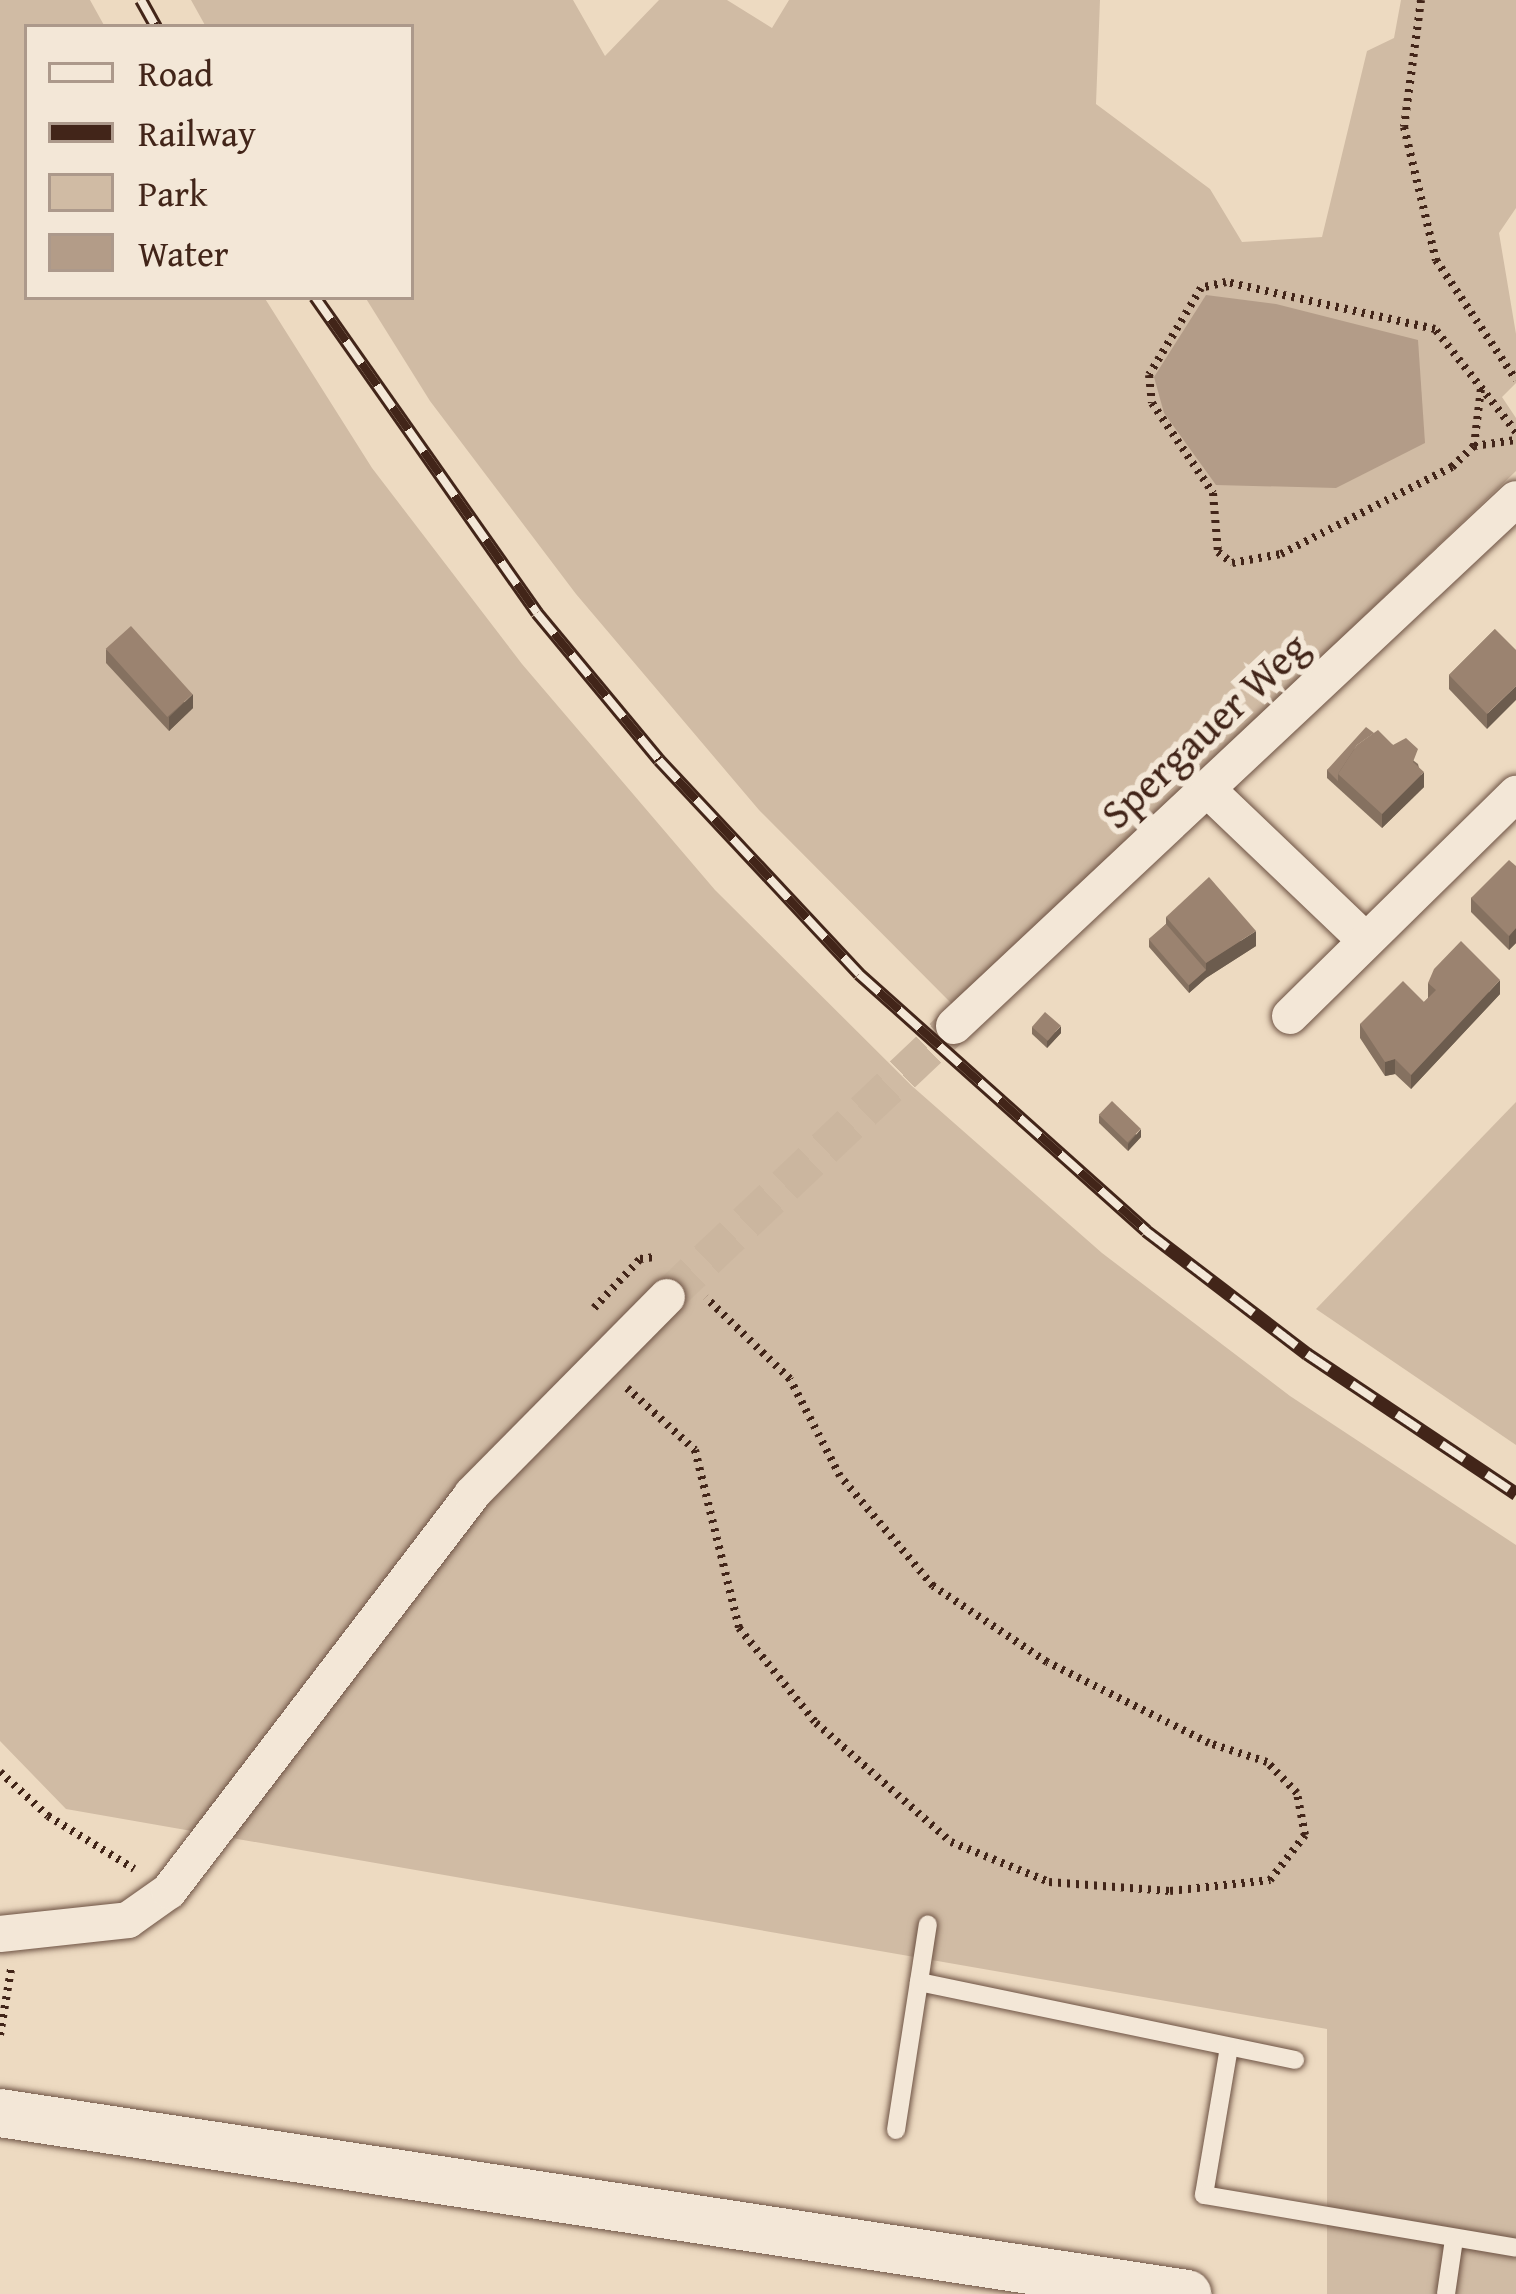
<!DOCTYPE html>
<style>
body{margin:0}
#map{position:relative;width:1516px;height:2294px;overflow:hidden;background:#eddac1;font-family:"Gentium Book Plus",serif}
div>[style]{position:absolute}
.green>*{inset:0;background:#d0bba4}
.water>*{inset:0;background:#b39c88}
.minor-tunnel>*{height:36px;margin-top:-18px;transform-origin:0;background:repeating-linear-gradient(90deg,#cbb69f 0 36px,transparent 0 54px)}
.path>*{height:8px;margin-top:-4px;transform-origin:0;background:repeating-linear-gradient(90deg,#422519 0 3px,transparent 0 9px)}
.roads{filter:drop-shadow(0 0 3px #6d5243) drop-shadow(0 0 3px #6d5243)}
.service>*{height:18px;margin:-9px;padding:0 9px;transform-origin:9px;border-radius:9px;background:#f3e7d7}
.minor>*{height:36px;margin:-18px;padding:0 18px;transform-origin:18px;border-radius:18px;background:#f3e7d7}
.secondary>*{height:48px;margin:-24px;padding:0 24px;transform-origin:24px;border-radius:24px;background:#f3e7d7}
.rail>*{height:14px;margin-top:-7px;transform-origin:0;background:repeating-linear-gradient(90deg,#f3e7d7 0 27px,#422519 0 54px);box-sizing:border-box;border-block:3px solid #422519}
.wall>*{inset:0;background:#857160}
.shaded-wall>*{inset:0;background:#6c5c4e}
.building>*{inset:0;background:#9b8370;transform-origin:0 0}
span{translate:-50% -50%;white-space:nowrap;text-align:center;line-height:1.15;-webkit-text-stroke:12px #f3e7d7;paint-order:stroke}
.street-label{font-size:42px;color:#422519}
.legend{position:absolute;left:24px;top:24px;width:390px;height:276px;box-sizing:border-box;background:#f3e7d7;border:3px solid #ac998b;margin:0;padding:15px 21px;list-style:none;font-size:36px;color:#422519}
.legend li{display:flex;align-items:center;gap:24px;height:60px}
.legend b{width:60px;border:3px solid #ac998b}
</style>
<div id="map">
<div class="green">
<i style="clip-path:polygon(0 0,90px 0,105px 27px,27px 27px,27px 297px,264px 297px,372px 468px,522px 664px,715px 890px,912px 1086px,1102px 1253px,1290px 1396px,1516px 1545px,1516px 2294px,1327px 2294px,1327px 2029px,66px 1809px,0 1741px)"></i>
<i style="clip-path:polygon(191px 0,573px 0,605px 56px,659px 0,727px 0,772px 28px,789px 0,1100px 0,1096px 104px,1210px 189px,1242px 242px,1322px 237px,1367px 51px,1394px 38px,1401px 0,1516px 0,1516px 208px,1499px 233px,1516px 334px,1516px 383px,1502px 397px,1516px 418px,1516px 471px,955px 1007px,759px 810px,576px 594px,430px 401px,365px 297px,411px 297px,411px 27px,206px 27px)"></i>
<i style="clip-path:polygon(1516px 1102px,1516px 1445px,1316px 1309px)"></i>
</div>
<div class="water">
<i style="clip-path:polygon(1206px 295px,1276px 304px,1418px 340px,1425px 443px,1336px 488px,1216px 485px,1164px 413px,1154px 377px)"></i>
</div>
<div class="minor-tunnel">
<i style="left:667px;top:1297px;width:395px;rotate:-43.4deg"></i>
</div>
<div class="path">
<i style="left:1421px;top:0;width:128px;rotate:97.6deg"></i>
<i style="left:1404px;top:127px;width:137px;rotate:76.5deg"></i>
<i style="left:1436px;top:260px;width:144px;rotate:56.3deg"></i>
<i style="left:1516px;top:432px;width:131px;rotate:-128.2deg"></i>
<i style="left:1435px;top:329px;width:214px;rotate:-167.3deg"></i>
<i style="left:1226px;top:282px;width:26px;rotate:167deg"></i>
<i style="left:1201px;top:288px;width:101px;rotate:120.9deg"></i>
<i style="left:1149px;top:375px;width:28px;rotate:84deg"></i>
<i style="left:1152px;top:403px;width:109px;rotate:55.9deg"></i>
<i style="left:1213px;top:493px;width:59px;rotate:85.2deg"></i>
<i style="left:1218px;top:552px;width:18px;rotate:38deg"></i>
<i style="left:1232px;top:563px;width:50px;rotate:-10.4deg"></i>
<i style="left:1281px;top:554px;width:192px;rotate:-27deg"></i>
<i style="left:1452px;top:467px;width:30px;rotate:-44deg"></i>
<i style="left:1474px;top:446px;width:42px;rotate:-8.1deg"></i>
<i style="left:1474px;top:446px;width:58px;rotate:-83.1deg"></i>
<i style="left:594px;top:1308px;width:67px;rotate:-46.8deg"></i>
<i style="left:640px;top:1259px;width:14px;rotate:-8deg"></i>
<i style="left:627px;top:1388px;width:92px;rotate:42.4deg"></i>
<i style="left:695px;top:1450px;width:183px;rotate:76.1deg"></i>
<i style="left:739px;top:1628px;width:122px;rotate:51deg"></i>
<i style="left:816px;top:1723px;width:180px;rotate:41.4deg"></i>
<i style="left:951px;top:1842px;width:106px;rotate:22.2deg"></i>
<i style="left:1049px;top:1882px;width:121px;rotate:4.3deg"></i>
<i style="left:1170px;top:1891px;width:101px;rotate:-6.3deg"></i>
<i style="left:1270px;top:1880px;width:57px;rotate:-52.1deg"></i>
<i style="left:1305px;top:1835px;width:43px;rotate:-100.8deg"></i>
<i style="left:1297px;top:1793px;width:43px;rotate:-134.1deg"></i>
<i style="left:1267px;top:1762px;width:61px;rotate:-161.9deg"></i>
<i style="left:1209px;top:1743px;width:181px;rotate:-153.4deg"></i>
<i style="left:1047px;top:1662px;width:137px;rotate:-146.3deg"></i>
<i style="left:933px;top:1586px;width:144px;rotate:-130.2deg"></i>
<i style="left:840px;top:1476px;width:109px;rotate:-117.3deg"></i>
<i style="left:790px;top:1379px;width:117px;rotate:-136deg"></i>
<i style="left:0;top:1772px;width:65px;rotate:42.5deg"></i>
<i style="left:48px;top:1816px;width:101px;rotate:31.6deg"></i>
<i style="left:0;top:2035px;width:67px;rotate:-80.5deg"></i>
</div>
<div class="roads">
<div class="service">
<i style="left:919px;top:1982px;width:384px;rotate:11.7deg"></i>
<i style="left:1229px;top:2047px;width:150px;rotate:99.6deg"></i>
<i style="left:1204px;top:2195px;width:316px;rotate:9.6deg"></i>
<i style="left:896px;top:2130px;width:208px;rotate:-81.2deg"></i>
<i style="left:1446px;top:2294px;width:56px;rotate:-81.7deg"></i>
</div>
<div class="minor">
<i style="left:1207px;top:789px;width:219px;rotate:43.7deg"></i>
<i style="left:1290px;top:1016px;width:317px;rotate:-44.5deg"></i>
<i style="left:954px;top:1026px;width:770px;rotate:-43.16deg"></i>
<i style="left:0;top:1934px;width:129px;rotate:-6.2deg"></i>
<i style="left:128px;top:1920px;width:50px;rotate:-35.3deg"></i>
<i style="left:169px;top:1891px;width:499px;rotate:-52.6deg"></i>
<i style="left:472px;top:1494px;width:277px;rotate:-45.3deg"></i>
</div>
<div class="secondary">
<i style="left:0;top:2113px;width:1201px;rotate:8.67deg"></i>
</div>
</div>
<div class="rail">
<i style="left:141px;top:0;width:31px;rotate:61deg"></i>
<i style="left:315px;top:297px;width:386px;rotate:54.9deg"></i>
<i style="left:537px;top:613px;width:191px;rotate:50.3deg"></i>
<i style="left:659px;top:760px;width:293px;rotate:46.9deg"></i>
<i style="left:859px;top:974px;width:385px;rotate:41.8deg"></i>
<i style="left:1146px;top:1231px;width:203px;rotate:37.4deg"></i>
<i style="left:1307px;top:1354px;width:252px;rotate:33.8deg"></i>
</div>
<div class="wall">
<i style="clip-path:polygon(1495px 629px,1487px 729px,1449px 689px,1449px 675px)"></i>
<i style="clip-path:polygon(106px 649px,193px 708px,169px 731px,106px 663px)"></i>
<i style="clip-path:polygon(1374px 733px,1393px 745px,1418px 764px,1424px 787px,1382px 828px,1327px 778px,1327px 770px)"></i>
<i style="clip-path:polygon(1516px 866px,1516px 943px,1509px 950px,1471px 912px,1471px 898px)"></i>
<i style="clip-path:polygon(1166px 917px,1256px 946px,1206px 978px,1189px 993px,1149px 947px,1149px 940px,1166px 924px)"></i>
<i style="clip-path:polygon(1428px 983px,1500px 994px,1411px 1089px,1395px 1074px,1385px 1076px,1360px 1038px,1360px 1024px,1424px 1002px,1428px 998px)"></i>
<i style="clip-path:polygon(1032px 1027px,1061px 1033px,1047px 1048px,1032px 1034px)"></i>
<i style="clip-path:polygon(1099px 1115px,1141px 1137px,1128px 1151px,1099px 1123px)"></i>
</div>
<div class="shaded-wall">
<i style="clip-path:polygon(1516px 686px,1516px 700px,1487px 729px,1487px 714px)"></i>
<i style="clip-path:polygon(193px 694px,193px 708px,169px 731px,169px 717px)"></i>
<i style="clip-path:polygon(1424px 772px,1424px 787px,1382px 828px,1382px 814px)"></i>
<i style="clip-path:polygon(1516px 928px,1516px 943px,1509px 950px,1509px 936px)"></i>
<i style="clip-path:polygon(1256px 931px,1256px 946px,1206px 978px,1206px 963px)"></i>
<i style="clip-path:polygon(1206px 970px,1206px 978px,1189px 993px,1189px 985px)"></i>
<i style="clip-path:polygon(1500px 980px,1500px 994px,1411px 1089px,1411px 1075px)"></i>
<i style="clip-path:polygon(1061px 1026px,1061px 1033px,1047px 1048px,1047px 1041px)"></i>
<i style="clip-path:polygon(1395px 1059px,1395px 1074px,1385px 1076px,1385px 1062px)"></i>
<i style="clip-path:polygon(1141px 1129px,1141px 1137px,1128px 1151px,1128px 1144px)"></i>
</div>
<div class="building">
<i style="left:131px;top:626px;width:92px;height:34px;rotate:48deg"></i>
<i style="clip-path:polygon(1495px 629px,1516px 650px,1516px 686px,1487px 714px,1449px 675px)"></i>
<i style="clip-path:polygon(1366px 727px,1374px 733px,1357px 745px,1338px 774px,1338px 781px,1327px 770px)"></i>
<i style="clip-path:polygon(1378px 730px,1393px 745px,1406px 738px,1418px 749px,1413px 762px,1424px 772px,1382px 814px,1338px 774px,1357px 745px)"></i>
<i style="clip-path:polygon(1509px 860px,1516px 866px,1516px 928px,1509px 936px,1471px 898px)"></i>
<i style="clip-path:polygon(1209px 877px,1256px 931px,1206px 963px,1166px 917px)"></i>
<i style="left:1166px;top:924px;width:61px;height:23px;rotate:49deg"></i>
<i style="clip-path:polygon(1461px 941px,1500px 980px,1411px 1075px,1395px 1059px,1385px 1062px,1360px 1024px,1403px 981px,1424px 1002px,1436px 990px,1428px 983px,1434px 969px)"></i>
<i style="left:1045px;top:1012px;width:21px;height:20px;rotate:41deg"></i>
<i style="left:1112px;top:1101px;width:40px;height:19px;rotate:44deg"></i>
</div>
<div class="street-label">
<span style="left:1204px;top:730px;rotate:-43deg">Spergauer Weg</span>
</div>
<ul class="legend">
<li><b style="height:15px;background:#f3e7d7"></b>Road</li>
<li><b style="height:15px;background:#422519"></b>Railway</li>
<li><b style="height:33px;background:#d0bba4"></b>Park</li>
<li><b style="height:33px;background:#b39c88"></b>Water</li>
</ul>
</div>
